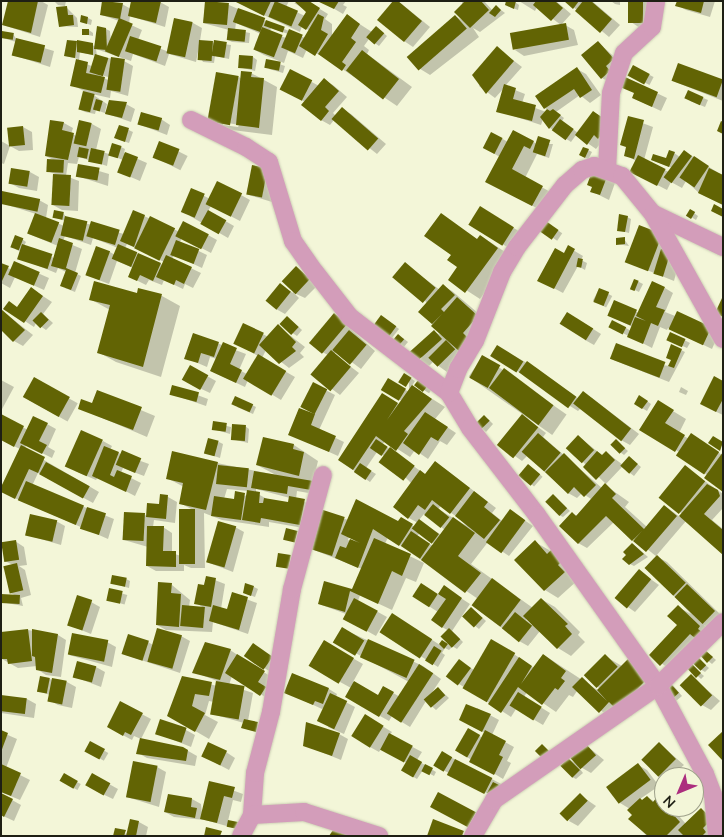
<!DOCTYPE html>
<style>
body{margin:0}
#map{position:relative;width:724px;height:837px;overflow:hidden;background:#f3f6d8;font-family:Mulish,sans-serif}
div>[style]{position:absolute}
.shadow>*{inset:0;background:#0003;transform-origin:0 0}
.building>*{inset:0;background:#626404;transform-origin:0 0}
.roads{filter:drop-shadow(0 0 1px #cdcfb5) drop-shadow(0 0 1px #cdcfb5)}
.minor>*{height:18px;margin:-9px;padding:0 9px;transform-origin:9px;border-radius:9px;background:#d39dba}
span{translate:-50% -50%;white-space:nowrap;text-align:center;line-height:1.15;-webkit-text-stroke:5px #f3f6d8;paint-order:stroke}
.frame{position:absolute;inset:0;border:2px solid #1e1f14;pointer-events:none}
.north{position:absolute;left:654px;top:767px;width:50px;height:50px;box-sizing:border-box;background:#f3f6d8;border:1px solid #9ea08a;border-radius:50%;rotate:225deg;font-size:14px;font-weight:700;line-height:20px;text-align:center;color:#1e1f14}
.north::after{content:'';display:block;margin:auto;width:18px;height:22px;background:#ac2e7e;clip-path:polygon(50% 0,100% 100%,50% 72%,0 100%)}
</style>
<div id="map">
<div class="shadow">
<i style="clip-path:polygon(16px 1px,41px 1px,48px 5px,40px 37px,3px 25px)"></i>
<i style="clip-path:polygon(54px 1px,66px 1px,65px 6px,58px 5px)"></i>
<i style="clip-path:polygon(evenodd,104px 1px,122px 4px,131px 9px,160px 2px,169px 7px,165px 27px,130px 16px,129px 24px,142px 30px,138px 40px,169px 52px,175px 20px,193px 23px,202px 28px,200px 41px,231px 45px,229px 59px,215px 56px,214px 63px,203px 62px,198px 52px,196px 62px,169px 54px,165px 66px,133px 54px,131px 61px,96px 49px,97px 56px,124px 61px,133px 66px,128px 96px,111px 91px,110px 98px,92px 94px,107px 104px,105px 112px,126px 104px,135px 109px,131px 122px,96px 110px,95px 114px,85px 112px,81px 110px,84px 91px,72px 85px,78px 59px,66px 56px,68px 41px,96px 46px,106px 29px,110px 31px,111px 46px,119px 21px,102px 15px,104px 1px,80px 52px,96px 56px,94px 67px,79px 61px,80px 52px,104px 1px,101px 75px,108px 77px,108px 80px,100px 76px,101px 75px)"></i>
<i style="clip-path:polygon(evenodd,206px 1px,229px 5px,305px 38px,310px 31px,302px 26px,300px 32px,234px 1px,289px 1px,286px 7px,305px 16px,308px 11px,294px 3px,307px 1px,328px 14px,325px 19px,332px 24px,332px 37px,347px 16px,372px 32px,380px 30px,387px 36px,379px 46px,369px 39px,364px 46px,369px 50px,367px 54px,412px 87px,397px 106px,326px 58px,307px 49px,303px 58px,288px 51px,284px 63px,264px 55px,255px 50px,261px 34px,236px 23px,235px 30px,250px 33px,249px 43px,232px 42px,228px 40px,229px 30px,203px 23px,206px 1px,271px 28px,288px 34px,286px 38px,270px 32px,271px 28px)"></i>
<i style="clip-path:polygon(321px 1px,346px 1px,343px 5px,347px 7px,343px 14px)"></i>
<i style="clip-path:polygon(398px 1px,430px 27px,413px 47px,404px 41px)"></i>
<i style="clip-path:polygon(462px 1px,484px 1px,493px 11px,497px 7px,505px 13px,480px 32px,473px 28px,479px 37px,430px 75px,417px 67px,455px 16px,464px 21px)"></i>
<i style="clip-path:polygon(519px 1px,556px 1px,571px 14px,561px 25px,537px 7px,535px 11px)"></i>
<i style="clip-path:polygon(566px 1px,592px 1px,620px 25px,609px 37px)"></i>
<i style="clip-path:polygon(611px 1px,620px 1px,620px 5px,615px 4px)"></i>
<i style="clip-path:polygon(629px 1px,649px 1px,653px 27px,640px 28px,631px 22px)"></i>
<i style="clip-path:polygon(678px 1px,715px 1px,710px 17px,686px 10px,677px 5px)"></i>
<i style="clip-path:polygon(515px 2px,519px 5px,518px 10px,510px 7px)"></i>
<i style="clip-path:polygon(66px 7px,77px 18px,78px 27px,60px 26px)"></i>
<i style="clip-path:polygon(88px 18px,92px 20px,91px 25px,81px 22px)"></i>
<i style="clip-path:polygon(565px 25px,574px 30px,578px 45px,524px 56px,515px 50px)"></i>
<i style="clip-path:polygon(89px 30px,93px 33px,93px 36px,83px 34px)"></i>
<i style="clip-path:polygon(13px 34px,17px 40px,54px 51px,50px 67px,13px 55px,16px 42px,3px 38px)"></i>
<i style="clip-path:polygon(598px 42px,623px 65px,611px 83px,602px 78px)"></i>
<i style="clip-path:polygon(497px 48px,522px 67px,505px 86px,525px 94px,522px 103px,546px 112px,548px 110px,545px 108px,577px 69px,586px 74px,601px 95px,590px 103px,580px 95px,556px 112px,564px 118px,562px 121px,578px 133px,593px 112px,602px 117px,618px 129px,608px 143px,603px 140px,596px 149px,576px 135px,571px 142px,550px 128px,543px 119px,541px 125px,498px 111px,504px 88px,495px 98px,479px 86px)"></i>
<i style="clip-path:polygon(253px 57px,257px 60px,255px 71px,239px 67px)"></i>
<i style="clip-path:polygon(267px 60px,285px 66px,283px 73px,269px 69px)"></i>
<i style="clip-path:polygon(678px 65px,723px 81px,723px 101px,673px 81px)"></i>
<i style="left:634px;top:67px;width:22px;height:9px;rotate:27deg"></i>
<i style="clip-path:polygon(290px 70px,319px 86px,324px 80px,333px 85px,347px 97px,333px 113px,336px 116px,342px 109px,351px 114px,386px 144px,377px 154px,334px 120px,330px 125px,321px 120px,305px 102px,281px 89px)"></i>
<i style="clip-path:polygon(evenodd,251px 73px,277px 87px,272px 135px,224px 129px,210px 121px,239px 77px,242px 79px,251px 73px,223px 122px,239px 125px,238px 127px,223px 125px,223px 122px)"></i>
<i style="clip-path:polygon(625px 78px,667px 98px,661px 111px,633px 98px,635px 94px)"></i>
<i style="clip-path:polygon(689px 92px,708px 100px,705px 107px,690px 101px)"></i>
<i style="clip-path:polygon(629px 118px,653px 127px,644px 160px,669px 172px,672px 168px,652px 160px,667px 160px,674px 153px,680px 157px,684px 151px,717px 172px,723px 205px,699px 193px,686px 181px,682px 188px,671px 182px,667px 190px,640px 176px,636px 161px,626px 155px)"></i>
<i style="clip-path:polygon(161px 119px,170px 125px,167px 135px,138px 124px)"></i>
<i style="clip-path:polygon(51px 122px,64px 123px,73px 128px,71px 134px,77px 136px,80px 122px,92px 124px,101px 129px,96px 150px,109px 154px,107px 166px,79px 157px,77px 164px,68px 163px,66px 176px,79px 181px,78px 211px,62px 210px,53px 205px,55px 174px,47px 171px,55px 161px,46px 156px)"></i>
<i style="clip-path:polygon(120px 126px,133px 132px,129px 143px,120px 140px)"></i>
<i style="clip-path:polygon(23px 127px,32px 132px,33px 150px,19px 151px,10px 146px)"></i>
<i style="clip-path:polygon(513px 131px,537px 144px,553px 144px,549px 158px,537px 154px,525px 178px,556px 195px,546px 213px,501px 189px,500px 157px,484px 148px,492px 133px,508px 142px)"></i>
<i style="clip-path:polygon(1px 141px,10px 146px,4px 164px,1px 163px)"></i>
<i style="left:160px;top:142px;width:31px;height:16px;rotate:27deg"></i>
<i style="clip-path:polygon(121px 147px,125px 149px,124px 153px,147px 163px,140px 181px,119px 172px,123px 160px,110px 155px)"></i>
<i style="left:584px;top:148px;width:9px;height:8px;rotate:27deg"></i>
<i style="clip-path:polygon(79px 165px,109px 174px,108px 186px,77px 176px)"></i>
<i style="clip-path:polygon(253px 167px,276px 174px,272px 202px,249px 195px)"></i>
<i style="clip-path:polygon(30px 172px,39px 177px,37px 191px,19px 188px,10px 183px)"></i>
<i style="clip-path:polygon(599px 172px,616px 180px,609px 200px,591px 191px)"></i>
<i style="clip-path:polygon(191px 189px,210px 199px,241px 195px,250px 200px,240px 221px,211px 206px,208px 211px,234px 226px,228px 238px,190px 216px)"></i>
<i style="clip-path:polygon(evenodd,3px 192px,39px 200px,48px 205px,46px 218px,64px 226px,65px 221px,54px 217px,63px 213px,67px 218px,124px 234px,144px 216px,180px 232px,208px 235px,217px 240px,211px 253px,182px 238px,180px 242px,207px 255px,202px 268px,174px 255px,172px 259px,201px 273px,193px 288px,185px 284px,183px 289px,164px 280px,162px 285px,149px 280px,146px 285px,130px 277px,133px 268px,117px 261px,109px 284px,96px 279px,87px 274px,110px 252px,115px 255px,118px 248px,93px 238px,91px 245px,65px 236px,63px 241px,82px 249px,75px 273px,81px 276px,75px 292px,65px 288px,66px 272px,58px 268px,56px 273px,19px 258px,21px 252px,15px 249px,22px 239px,26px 242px,24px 246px,54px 258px,58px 246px,29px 234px,36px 214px,1px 203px,3px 192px,127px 244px,164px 262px,163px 265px,125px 248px,127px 244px)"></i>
<i style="clip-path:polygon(691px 211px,698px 216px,696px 220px,688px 215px)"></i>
<i style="clip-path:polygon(489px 213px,522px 233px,512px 250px,470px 224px)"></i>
<i style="clip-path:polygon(441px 215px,478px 240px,481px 236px,511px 256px,480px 299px,449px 279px,459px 267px)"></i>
<i style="clip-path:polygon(627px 217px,631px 219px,629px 233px,618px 230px)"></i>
<i style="left:544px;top:221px;width:22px;height:9px;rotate:34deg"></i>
<i style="clip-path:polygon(640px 227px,680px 258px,674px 281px,627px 262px)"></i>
<i style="clip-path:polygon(624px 239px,629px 246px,617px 244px)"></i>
<i style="clip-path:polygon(568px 247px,583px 256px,581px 260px,587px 263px,585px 270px,578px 266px,563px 293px,548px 285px)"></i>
<i style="clip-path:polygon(15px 263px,49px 278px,44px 290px,15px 277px,10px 288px,1px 283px,1px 264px,12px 270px)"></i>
<i style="clip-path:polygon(405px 264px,440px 290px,443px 286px,452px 291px,491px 324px,476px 342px,482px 347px,474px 358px,463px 355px,447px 372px,433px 362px,429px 366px,420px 361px,434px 332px,444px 336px,420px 312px,427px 304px)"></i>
<i style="clip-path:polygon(296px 268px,318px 285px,305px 298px,294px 293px,299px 298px,285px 314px,276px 309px,280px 285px,293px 293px)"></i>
<i style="left:635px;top:280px;width:9px;height:9px;rotate:27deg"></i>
<i style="clip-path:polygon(665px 288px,673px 293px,665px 312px,719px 333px,712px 349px,668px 328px,667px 330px,660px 327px,652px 348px,615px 329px,626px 328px,631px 331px,633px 327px,609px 316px,615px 302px,639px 313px)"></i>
<i style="clip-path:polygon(32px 289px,52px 302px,43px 314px,53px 323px,46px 330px,36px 323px,34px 327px,5px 308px,18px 308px)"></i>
<i style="clip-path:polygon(139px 289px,162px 296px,180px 306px,161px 377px,116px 362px,98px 352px,110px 310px,90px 299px,137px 294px)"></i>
<i style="left:599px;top:289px;width:15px;height:13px;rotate:28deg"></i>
<i style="clip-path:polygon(1px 310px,33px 335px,23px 346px,14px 341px)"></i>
<i style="clip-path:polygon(334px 314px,375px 351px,361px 369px,337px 351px,334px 354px,359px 373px,340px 395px,312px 374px,328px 355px,322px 352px)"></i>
<i style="clip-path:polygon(576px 318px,601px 334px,594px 345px,585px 340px)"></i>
<i style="clip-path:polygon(386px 319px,399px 329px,392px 338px,388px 336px)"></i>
<i style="clip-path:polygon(291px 320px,302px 330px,297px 336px,291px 332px)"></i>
<i style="clip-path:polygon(278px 326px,305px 347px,300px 353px,304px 357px,289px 368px,266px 350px,262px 358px,295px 377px,281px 400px,248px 380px,245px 387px,211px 371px,217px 359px,210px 357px,207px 367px,186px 358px,193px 334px,246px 354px,239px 370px,247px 374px,258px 356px,244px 348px,263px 334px,268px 337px)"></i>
<i style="clip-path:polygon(671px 333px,690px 343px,687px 348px,672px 341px)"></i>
<i style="clip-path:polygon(403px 338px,408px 342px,403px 348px,399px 346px)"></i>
<i style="clip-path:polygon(498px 347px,536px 368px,579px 399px,583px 393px,592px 398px,639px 434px,630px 445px,621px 440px,580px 409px,578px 411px,570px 406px,517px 371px)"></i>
<i style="clip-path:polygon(681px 350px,685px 352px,669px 382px,611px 359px,670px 366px)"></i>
<i style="left:483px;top:356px;width:102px;height:25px;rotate:35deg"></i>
<i style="clip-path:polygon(207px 376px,216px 381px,210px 393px,193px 385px)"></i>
<i style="clip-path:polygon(evenodd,409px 377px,415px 381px,412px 386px,445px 407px,435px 419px,456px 433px,447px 445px,440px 441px,428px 459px,415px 450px,410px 457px,385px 441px,383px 444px,426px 475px,435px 463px,448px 471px,496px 508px,492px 513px,502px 521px,511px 511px,533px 526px,509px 556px,488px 542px,471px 564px,533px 608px,541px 599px,555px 607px,580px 632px,578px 635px,585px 642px,571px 656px,558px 648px,540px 631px,528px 646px,519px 641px,473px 606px,478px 599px,388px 537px,385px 544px,424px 563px,416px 582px,406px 578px,392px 610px,360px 595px,358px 601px,387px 617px,376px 636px,344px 618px,346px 614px,319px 604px,325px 583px,352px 591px,362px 569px,309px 548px,321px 510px,348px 520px,398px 522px,401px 518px,415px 527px,418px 523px,409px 518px,412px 484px,384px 456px,377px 452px,366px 468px,376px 474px,370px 482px,339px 460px,392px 400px,400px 405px,402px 401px,383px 389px,389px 380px,409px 392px,409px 377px,441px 506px,460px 519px,467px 526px,438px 509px,441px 506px,409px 377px,424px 514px,445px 530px,441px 535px,419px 520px,424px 514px,409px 377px,420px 533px,435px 544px,433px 546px,417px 536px,420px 533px,409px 377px,349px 537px,356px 541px,355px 543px,348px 540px,349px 537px,409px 377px,527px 618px,533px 624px,532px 625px,526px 620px,527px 618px)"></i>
<i style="left:34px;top:379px;width:50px;height:21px;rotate:29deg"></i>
<i style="clip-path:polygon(1px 380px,14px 387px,1px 411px)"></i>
<i style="left:419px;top:381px;width:15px;height:5px;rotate:32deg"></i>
<i style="clip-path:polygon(723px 382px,723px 415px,710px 409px)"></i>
<i style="clip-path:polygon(314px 384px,335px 395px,319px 430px,344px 442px,338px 456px,289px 434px,313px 415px)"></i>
<i style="clip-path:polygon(173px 386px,208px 399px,206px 406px,171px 394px)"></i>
<i style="clip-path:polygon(681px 387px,688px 391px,686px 395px,679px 392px)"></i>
<i style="clip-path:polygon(98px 392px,155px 416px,147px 437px,79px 408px,93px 405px)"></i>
<i style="clip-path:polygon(644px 399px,651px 404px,647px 411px,635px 404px)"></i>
<i style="clip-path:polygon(658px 402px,686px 419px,679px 433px,689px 439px,700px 440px,722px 455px,707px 475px,677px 455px,679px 452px,641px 429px)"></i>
<i style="clip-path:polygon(252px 405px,256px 407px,253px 414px,237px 407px)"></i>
<i style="clip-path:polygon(522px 415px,546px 433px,543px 437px,602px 488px,606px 484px,583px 462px,578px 436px,603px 456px,606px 452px,623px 465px,629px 457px,641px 467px,634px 476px,622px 467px,605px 485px,629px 502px,625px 507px,647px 527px,665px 506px,680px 517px,682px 514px,680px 512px,685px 467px,723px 494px,723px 508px,712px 520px,723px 529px,723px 553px,686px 521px,656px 556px,667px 562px,723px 617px,711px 629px,704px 625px,713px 635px,675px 673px,650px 655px,678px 625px,678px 607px,691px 614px,673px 595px,657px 557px,614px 522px,587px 548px,578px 543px,573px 514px,578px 516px,591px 499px,582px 493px,577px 498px,568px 493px,527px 456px,522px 461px,498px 444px)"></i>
<i style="clip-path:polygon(1px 416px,28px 430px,47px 424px,56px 429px,48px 447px,55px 451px,52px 458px,26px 445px,25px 449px,99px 492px,93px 503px,38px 473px,32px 486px,114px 519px,108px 539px,10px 496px,20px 449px,1px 440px)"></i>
<i style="clip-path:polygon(488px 419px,493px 424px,486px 432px,477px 424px)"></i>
<i style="clip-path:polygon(214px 423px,231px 427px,230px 434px,213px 429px)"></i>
<i style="clip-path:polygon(245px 426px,249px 429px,248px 443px,232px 439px)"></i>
<i style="clip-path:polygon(evenodd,264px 438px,294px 445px,318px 461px,313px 482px,320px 495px,297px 491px,296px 499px,313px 505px,309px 529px,269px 522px,269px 527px,222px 520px,204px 513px,205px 568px,191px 568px,184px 565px,184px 571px,156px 571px,147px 566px,148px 547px,124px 540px,145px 515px,147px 516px,160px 505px,161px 496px,168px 497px,177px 502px,175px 523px,154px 520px,153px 527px,163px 527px,172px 533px,172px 553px,181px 556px,193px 510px,180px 503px,184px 487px,167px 478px,217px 463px,276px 475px,257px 465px,264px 438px,227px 489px,248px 491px,247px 495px,235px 500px,224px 499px,227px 489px,264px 438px,256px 489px,290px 498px,289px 504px,269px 500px,256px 493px,256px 489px)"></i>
<i style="clip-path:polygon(103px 441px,112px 446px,110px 450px,149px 464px,144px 476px,123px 468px,121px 473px,141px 483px,135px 496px,98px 477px,96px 480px,75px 471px)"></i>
<i style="clip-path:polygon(616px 441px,628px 451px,624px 455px,620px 452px)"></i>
<i style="clip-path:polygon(219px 442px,223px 444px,220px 458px,205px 453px)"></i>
<i style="left:529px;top:465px;width:18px;height:13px;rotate:41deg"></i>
<i style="clip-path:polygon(554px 496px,570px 511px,563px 517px,559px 515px)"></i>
<i style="clip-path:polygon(56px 521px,65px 526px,61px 545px,27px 535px)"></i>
<i style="clip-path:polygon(235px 527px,244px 532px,233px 572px,207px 562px)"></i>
<i style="clip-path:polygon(15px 541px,24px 547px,27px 565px,19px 566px,25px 570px,31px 595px,21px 598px,23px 606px,1px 602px,17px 596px,10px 593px,13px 565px,5px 561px)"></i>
<i style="clip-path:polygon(535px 542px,549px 550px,578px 580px,558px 598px,545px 590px,516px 560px)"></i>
<i style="clip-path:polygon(633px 544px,648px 557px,634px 566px,630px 564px)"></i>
<i style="clip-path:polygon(639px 571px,659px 585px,635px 612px,615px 598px)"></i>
<i style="clip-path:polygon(207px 577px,225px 584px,221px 609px,228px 611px,233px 594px,257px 603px,248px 634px,213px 622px,212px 632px,166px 630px,157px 625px,172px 585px,190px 600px,189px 607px,204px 608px,196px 603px)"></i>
<i style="clip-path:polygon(126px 579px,130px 581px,129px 588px,111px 583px)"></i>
<i style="clip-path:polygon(254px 587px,258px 589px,255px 597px,244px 593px)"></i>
<i style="clip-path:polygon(444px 587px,470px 604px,452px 631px,463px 642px,457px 649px,452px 646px,449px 631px,442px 627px,438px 612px,413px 596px,430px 590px,438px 595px)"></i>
<i style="left:110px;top:590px;width:18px;height:10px;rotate:16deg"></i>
<i style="clip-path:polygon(91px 602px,100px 607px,91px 634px,69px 625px)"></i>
<i style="clip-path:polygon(475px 611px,486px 621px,479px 629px,464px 617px)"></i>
<i style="clip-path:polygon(406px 623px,440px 645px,443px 642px,452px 647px,449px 650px,445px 648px,442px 653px,445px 655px,438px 667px,382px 632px)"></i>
<i style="clip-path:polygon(343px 629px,423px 666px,441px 679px,431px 694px,438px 688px,449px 698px,436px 710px,426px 701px,410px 727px,392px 716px,389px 721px,346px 697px,351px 688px,311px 666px,324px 642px,363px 664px,353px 682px,378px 696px,383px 687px,400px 697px,409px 682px,335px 642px)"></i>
<i style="clip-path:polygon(28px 630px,58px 635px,66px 640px,61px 677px,46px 675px,37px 669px,37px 666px,18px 668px,2px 659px)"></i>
<i style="clip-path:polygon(181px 636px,190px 641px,180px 673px,123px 654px,148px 642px,153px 645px)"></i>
<i style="clip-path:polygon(107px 642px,116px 647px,112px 667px,69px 655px)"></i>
<i style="left:253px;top:645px;width:33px;height:13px;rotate:33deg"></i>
<i style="clip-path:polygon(505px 648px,534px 668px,544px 655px,599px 691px,601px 689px,596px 686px,605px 656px,659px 688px,631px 716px,617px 708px,609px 717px,577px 691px,573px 697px,569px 695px,556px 712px,527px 692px,524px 697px,550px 713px,543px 725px,516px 709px,511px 717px,448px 677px,459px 661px,474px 670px)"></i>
<i style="clip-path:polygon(230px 650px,273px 678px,266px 688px,274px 693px,270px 700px,232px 676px,229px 685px,253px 693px,248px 721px,262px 726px,260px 733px,243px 728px,244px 723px,212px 714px,214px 702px,209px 701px,205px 715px,218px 722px,209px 739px,168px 715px,183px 677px,217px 686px,217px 681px,194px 672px)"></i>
<i style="clip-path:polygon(709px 654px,716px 660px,712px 664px,701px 655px)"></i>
<i style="clip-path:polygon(697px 658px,709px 668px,705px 672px,700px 669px)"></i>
<i style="clip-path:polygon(691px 665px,704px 676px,701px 679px,688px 667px)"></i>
<i style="clip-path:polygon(96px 667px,105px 672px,101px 687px,75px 677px)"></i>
<i style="clip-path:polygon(293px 674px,329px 689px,337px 694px,336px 697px,355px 707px,344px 734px,328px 727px,326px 706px,322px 709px,285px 692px)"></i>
<i style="clip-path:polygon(691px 676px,720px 701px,711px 710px,702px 705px)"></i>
<i style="clip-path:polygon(49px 679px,67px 682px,76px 687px,72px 708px,58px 705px,49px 700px,50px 695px,38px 691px)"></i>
<i style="clip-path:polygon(672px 684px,682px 696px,676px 701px,662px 687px)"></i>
<i style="clip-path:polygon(1px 696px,27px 699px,36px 704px,34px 718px,1px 713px)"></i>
<i style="clip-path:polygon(121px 703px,151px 719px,141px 739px,183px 748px,197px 756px,195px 766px,147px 758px,138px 753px,141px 739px,134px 736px,132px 740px,117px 732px)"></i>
<i style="clip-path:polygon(477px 708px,499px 720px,492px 735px,514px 747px,507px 761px,511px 763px,503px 779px,457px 751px,468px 730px,483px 738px,485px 733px,469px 725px)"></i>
<i style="clip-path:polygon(374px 721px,392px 732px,390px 735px,422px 752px,417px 760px,436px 772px,434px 776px,423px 770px,417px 779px,402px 770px,407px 763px,381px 749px,379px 752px,370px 747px)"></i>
<i style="clip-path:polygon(186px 730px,195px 735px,191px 747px,156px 733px)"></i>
<i style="clip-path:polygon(1px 732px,17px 739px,6px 768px,30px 780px,20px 800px,1px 792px)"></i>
<i style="clip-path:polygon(339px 734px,348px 739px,341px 760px,304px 745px)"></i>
<i style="left:91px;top:743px;width:20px;height:9px;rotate:30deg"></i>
<i style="clip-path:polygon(660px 744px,684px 765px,678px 770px,687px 777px,673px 775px,664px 779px,658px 776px)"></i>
<i style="clip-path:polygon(586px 745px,604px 760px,591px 773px,577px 765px,583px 773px,576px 779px,572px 777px,569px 759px,578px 765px)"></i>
<i style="clip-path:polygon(226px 752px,235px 758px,229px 770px,212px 761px)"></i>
<i style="left:443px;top:753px;width:66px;height:15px;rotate:28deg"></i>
<i style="clip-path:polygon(638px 765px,647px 770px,659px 786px,640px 799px,643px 801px,647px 797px,655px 802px,658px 799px,664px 803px,664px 807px,671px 807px,686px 824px,701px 810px,710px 815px,713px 836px,647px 836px,630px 819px,634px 815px,630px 809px,620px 803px)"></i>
<i style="clip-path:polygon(157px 767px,166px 772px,159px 807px,127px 797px)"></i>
<i style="left:64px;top:775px;width:19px;height:7px;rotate:28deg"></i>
<i style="clip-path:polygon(210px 782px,243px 794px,241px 802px,233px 800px,228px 821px,241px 830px,205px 820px,174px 817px,165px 812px,192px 799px,201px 804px,202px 813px)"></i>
<i style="clip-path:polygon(109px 784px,118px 789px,113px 799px,96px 791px)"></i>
<i style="clip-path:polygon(580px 795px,596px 806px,578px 826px,569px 821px)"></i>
<i style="clip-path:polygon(12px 800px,21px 805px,14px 821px,1px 815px)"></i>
<i style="clip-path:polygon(139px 822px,148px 827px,146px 836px,114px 836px,128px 833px)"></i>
</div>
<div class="building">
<i style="clip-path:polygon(8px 1px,38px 1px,31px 33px,2px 25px)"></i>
<i style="clip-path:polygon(102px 1px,123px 3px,120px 19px,100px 15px)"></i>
<i style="clip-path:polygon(131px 1px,161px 1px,156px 23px,128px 16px)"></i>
<i style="left:205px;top:1px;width:24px;height:22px;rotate:5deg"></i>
<i style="clip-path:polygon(234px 1px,271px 1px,264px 16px)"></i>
<i style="left:275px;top:1px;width:25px;height:17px;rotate:23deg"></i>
<i style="clip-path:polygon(294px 1px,309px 1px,320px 8px,306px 30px,298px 25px,306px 12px)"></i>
<i style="clip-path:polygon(317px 1px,339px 1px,334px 9px)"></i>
<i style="clip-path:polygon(393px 1px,398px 1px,422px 21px,404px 42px,377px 20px)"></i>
<i style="clip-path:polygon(465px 1px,481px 1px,489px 10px,470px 28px,454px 12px)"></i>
<i style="clip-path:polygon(506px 1px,516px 1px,514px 9px,505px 5px)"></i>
<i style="clip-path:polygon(536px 1px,555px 1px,563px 8px,551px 21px,533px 5px)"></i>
<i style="clip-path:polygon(564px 1px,579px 1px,573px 9px)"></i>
<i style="clip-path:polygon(583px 1px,591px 1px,612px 19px,600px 33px,575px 11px)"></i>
<i style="left:628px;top:1px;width:15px;height:22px"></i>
<i style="clip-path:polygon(677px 1px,704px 1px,701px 13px,675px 6px)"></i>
<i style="clip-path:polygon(496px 5px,501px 10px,495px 17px,489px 13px)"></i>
<i style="clip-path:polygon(67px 6px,68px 15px,73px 15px,74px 25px,59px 27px,56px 7px)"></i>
<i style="left:238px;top:8px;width:29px;height:15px;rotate:20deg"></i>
<i style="clip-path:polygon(318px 14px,324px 17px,321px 30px,328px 34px,315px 56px,299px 46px)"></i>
<i style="clip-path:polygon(347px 14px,360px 24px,351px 38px,356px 42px,342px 62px,346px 65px,342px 71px,318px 54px)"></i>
<i style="clip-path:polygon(81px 15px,88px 17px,87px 24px,80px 22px)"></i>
<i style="left:455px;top:15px;width:18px;height:64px;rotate:49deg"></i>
<i style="left:119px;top:18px;width:15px;height:36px;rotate:23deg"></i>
<i style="left:174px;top:18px;width:19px;height:36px;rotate:12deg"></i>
<i style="left:266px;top:20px;width:20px;height:6px;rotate:20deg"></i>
<i style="left:566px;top:23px;width:17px;height:57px;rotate:80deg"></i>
<i style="clip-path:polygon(97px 26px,106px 28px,107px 50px,94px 49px)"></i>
<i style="left:376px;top:26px;width:11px;height:15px;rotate:41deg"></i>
<i style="left:262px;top:27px;width:22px;height:24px;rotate:21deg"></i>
<i style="left:228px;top:28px;width:18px;height:12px;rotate:6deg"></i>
<i style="left:82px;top:29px;width:7px;height:6px"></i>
<i style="left:289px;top:29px;width:15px;height:20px;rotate:23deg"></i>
<i style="left:2px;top:31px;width:12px;height:7px;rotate:9deg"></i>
<i style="left:130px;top:36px;width:33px;height:16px;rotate:18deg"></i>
<i style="left:16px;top:38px;width:30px;height:18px;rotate:14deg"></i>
<i style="clip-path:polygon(67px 40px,77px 41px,75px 58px,64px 56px)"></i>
<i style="clip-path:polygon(77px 40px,93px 43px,93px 55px,77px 52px)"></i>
<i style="left:199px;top:40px;width:14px;height:20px;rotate:4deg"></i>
<i style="left:214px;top:40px;width:13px;height:16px;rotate:9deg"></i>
<i style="clip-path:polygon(598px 41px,614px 59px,606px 66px,610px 71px,601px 79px,581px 55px)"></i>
<i style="clip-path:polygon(497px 46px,514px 61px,486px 94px,472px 75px)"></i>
<i style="left:362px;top:50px;width:47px;height:26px;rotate:38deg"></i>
<i style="left:95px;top:54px;width:14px;height:19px;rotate:17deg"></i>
<i style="left:239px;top:55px;width:14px;height:13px;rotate:4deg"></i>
<i style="left:111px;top:57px;width:14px;height:33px;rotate:8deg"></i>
<i style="clip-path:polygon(76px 59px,88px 62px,86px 73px,105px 77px,101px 93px,70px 86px)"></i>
<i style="left:266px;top:59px;width:15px;height:9px;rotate:11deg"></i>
<i style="left:678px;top:63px;width:48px;height:19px;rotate:20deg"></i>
<i style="left:633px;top:65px;width:19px;height:12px;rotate:28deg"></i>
<i style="clip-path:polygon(577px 67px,592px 90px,580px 98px,574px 89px,544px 109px,535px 96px)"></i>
<i style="left:290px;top:69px;width:25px;height:23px;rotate:27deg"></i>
<i style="clip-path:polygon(241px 71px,252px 72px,251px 77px,264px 78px,259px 128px,236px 125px)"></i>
<i style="left:216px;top:72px;width:23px;height:50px;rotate:10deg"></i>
<i style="clip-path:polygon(625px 77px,658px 92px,652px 107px,632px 98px,634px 93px,620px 87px)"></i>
<i style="clip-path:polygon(324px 78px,339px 91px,325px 107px,329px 111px,321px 121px,301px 105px)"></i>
<i style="clip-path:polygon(504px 84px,516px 88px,513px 99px,536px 105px,532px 121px,496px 112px)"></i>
<i style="left:688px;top:90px;width:17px;height:9px;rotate:24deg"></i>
<i style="left:83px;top:91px;width:12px;height:19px;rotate:14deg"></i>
<i style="left:96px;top:99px;width:7px;height:11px;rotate:16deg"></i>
<i style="clip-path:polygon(109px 100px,127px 102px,122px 118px,105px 114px)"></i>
<i style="left:342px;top:107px;width:48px;height:16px;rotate:41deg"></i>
<i style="clip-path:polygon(547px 109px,550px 111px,553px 109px,561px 115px,549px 129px,540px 117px)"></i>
<i style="clip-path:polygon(593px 111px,610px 123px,598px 139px,594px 135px,587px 145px,575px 135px)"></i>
<i style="left:141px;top:112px;width:22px;height:13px;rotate:16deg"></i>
<i style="clip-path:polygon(628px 116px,644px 120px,634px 159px,624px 156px,626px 147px,620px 145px)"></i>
<i style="left:560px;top:119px;width:17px;height:14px;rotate:36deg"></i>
<i style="clip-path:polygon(50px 120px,64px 122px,62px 130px,74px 133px,68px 160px,45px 156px)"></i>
<i style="left:79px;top:120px;width:13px;height:24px;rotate:13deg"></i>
<i style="clip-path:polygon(721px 121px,723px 122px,723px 134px,717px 131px)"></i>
<i style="clip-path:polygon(119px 125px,129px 128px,125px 142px,114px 138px)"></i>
<i style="left:23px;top:126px;width:19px;height:16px;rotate:84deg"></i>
<i style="clip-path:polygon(513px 130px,534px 141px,530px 149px,524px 146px,512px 169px,543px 186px,532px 206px,485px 182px)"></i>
<i style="left:491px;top:132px;width:13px;height:18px;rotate:27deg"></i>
<i style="left:538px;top:136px;width:13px;height:17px;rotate:18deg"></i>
<i style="left:159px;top:141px;width:22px;height:18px;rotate:21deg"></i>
<i style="left:112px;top:143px;width:10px;height:13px;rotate:17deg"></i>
<i style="left:79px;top:147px;width:10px;height:10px;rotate:11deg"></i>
<i style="clip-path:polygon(583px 147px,589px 149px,585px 158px,579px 155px)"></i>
<i style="left:91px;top:148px;width:14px;height:14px;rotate:12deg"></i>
<i style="clip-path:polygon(669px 150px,675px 152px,669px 167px,651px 160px,653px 154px,666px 158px)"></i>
<i style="left:684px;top:150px;width:10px;height:34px;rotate:37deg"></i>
<i style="left:125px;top:152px;width:14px;height:22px;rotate:21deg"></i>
<i style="left:638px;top:155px;width:31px;height:19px;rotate:27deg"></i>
<i style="left:694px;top:156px;width:18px;height:26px;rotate:34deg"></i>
<i style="left:47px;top:159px;width:17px;height:13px;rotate:3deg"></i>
<i style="left:78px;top:164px;width:22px;height:13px;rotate:10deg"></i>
<i style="left:252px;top:165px;width:16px;height:30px;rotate:11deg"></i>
<i style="left:11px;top:168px;width:19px;height:16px;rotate:9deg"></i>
<i style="clip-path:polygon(709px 168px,723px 175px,723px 205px,698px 193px)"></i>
<i style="clip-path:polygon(598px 170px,608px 174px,600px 195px,590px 192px,592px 187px,587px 185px,591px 174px,596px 176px)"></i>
<i style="left:53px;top:174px;width:18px;height:31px;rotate:3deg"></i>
<i style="left:217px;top:181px;width:28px;height:26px;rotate:26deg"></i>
<i style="left:191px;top:188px;width:15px;height:26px;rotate:23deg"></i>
<i style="left:2px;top:191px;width:39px;height:13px;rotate:12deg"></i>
<i style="clip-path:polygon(714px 204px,723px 209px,723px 217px,711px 211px)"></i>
<i style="left:480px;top:206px;width:40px;height:22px;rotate:32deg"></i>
<i style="left:690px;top:209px;width:6px;height:8px;rotate:31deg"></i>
<i style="left:54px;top:210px;width:10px;height:8px;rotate:11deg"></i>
<i style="clip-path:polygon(133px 210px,145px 215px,134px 247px,120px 241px)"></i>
<i style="left:208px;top:210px;width:21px;height:16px;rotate:29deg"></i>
<i style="left:35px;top:213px;width:26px;height:22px;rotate:21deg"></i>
<i style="clip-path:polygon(441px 213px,477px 239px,480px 235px,498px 248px,465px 293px,448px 280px,457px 267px,447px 260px,451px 255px,424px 236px)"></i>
<i style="clip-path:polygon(619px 214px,628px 216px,625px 232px,617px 231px)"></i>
<i style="left:65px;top:216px;width:23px;height:20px;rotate:13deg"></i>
<i style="left:150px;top:216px;width:28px;height:36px;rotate:26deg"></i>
<i style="left:543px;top:219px;width:19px;height:12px;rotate:35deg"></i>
<i style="left:91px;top:221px;width:30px;height:16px;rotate:17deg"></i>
<i style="left:183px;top:221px;width:29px;height:17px;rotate:27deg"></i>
<i style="left:639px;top:225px;width:25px;height:40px;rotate:21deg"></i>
<i style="left:15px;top:235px;width:9px;height:13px;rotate:21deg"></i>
<i style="clip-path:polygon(625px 237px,625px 244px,616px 245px,616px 238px)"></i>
<i style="clip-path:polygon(59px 238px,73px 243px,66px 268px,78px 273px,71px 290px,60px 286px,66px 270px,51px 266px)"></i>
<i style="left:176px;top:240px;width:25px;height:16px;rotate:21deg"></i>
<i style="left:22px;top:244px;width:32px;height:16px;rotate:18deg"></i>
<i style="left:118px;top:244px;width:21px;height:16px;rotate:23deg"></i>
<i style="clip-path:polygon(568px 245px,575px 249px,554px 289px,537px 281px,555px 248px,564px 253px)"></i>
<i style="left:96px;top:246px;width:15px;height:31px;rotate:20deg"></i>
<i style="left:661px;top:249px;width:10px;height:26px;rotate:17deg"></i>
<i style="clip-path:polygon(138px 253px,161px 263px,153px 281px,140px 275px,137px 281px,128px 277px)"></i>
<i style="clip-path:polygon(166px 255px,192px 267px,184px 284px,176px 280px,174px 285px,156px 277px)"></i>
<i style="left:578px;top:258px;width:5px;height:9px;rotate:11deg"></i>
<i style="left:14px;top:261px;width:28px;height:15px;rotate:23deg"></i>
<i style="left:405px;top:262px;width:40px;height:20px;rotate:40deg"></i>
<i style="clip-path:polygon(1px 263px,9px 266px,1px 283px)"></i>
<i style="left:296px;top:266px;width:19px;height:21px;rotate:43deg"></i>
<i style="left:634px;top:279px;width:5px;height:11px;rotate:22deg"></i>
<i style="clip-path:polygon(94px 281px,137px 293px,138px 288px,162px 294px,143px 367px,97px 353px,110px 305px,89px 300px)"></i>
<i style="clip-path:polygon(652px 281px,665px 287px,656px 307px,665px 310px,658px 326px,651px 323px,643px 344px,627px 337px,635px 317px,646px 321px,636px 316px)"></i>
<i style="left:280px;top:283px;width:14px;height:23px;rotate:39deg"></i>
<i style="clip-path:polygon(443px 284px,455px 295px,441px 309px,444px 312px,457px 297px,478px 316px,463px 333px,469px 339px,459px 351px,431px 326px,442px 314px,432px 324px,418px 312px)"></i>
<i style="clip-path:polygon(31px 287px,43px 296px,24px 323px,3px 309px,9px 301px,17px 307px)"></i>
<i style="left:599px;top:288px;width:11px;height:15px;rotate:22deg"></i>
<i style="clip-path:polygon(723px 296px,723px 317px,715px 313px)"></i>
<i style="left:614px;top:300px;width:25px;height:17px;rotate:23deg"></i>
<i style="clip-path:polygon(1px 309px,25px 330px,13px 342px,1px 330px)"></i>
<i style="left:677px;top:311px;width:38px;height:20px;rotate:25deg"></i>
<i style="left:41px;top:312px;width:11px;height:12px;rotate:45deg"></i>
<i style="left:567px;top:312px;width:31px;height:14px;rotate:32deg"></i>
<i style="left:334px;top:313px;width:17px;height:39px;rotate:40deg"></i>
<i style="left:381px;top:315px;width:19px;height:14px;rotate:36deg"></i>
<i style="left:287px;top:316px;width:16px;height:11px;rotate:43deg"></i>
<i style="left:612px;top:320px;width:16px;height:8px;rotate:27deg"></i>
<i style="left:243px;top:323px;width:23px;height:23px;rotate:25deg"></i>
<i style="clip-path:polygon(278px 324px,296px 342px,292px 347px,296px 351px,279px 364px,259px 345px)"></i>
<i style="left:349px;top:330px;width:23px;height:26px;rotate:40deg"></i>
<i style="left:434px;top:330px;width:12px;height:33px;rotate:48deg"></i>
<i style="left:670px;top:332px;width:17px;height:9px;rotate:24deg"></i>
<i style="clip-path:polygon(193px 333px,219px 342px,214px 357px,201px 353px,198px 363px,184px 359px)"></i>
<i style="left:398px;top:334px;width:8px;height:10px;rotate:40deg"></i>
<i style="left:446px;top:340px;width:13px;height:25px;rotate:45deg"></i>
<i style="clip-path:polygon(223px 342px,237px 348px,230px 364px,242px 370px,236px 383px,210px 371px)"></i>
<i style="left:616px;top:343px;width:53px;height:17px;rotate:21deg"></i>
<i style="clip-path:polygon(671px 344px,682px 349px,674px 368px,668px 366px,671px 360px,666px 358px)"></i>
<i style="left:497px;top:345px;width:31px;height:13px;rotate:32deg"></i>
<i style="left:331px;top:350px;width:26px;height:32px;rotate:40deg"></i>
<i style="left:258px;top:354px;width:33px;height:29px;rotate:31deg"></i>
<i style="left:482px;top:355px;width:21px;height:26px;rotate:29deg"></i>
<i style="left:527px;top:361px;width:61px;height:14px;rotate:36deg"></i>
<i style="left:190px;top:365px;width:21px;height:17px;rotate:29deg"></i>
<i style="left:504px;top:368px;width:62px;height:25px;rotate:37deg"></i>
<i style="left:404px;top:373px;width:9px;height:11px;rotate:32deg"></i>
<i style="clip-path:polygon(714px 376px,723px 381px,723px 399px,716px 412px,700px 404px)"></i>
<i style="left:34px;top:377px;width:41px;height:23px;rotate:29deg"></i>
<i style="left:388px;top:378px;width:21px;height:14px;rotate:31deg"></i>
<i style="left:419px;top:379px;width:11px;height:8px;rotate:38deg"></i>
<i style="left:313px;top:382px;width:16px;height:28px;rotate:27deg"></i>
<i style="left:172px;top:385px;width:28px;height:10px;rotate:15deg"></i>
<i style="clip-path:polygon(412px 385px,432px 399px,404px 431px,408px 434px,396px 451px,376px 436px,353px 470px,338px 460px,382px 393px,398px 403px,387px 420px)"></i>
<i style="clip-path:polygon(97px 390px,142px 407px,133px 430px,78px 409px,81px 399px,92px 403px)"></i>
<i style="left:583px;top:391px;width:61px;height:16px;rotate:38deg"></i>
<i style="clip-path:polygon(639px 395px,648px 401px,642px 409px,634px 404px)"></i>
<i style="left:235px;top:396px;width:20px;height:9px;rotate:24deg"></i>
<i style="clip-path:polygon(658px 400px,674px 410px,665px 423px,685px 435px,675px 452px,639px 430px)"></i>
<i style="clip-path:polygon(299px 408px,315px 414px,311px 425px,336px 436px,329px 452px,288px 435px)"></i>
<i style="clip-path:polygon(425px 412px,448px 427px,438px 441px,431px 437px,419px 455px,403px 443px)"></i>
<i style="clip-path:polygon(1px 414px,24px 426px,14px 447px,1px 440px)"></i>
<i style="left:522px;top:414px;width:21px;height:40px;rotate:39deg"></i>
<i style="left:484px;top:415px;width:8px;height:13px;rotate:45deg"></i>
<i style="clip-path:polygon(33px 416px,48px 423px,39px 441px,47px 445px,42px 454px,20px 443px)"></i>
<i style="left:213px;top:421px;width:14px;height:9px;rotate:8deg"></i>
<i style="left:232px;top:424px;width:14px;height:16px;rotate:4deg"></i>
<i style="left:81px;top:430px;width:24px;height:40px;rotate:24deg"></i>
<i style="left:538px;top:433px;width:30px;height:25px;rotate:41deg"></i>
<i style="left:691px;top:433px;width:34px;height:27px;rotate:34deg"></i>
<i style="left:578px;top:435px;width:22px;height:18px;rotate:43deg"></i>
<i style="clip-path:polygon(713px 436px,723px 442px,720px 451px,708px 443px)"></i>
<i style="clip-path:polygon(263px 437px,294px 444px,293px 449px,304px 452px,299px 476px,256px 465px)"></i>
<i style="left:208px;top:438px;width:11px;height:16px;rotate:15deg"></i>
<i style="left:376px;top:439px;width:14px;height:11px;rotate:34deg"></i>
<i style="left:616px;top:439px;width:13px;height:8px;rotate:45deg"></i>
<i style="clip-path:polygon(21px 445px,45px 457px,38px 473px,29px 469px,15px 499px,1px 492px,1px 487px)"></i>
<i style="clip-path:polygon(104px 446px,119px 452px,110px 475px,114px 477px,117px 470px,132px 476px,126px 492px,92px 476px)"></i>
<i style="left:390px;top:447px;width:31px;height:19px;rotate:37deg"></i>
<i style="left:122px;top:450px;width:21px;height:16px;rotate:23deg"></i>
<i style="clip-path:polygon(172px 451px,218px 462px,206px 510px,179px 504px,183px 483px,166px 479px)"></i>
<i style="clip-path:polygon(597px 451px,602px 455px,606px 451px,615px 460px,596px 480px,583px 467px)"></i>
<i style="clip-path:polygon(723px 452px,723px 492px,704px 478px)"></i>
<i style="clip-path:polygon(564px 453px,596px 485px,584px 497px,574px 487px,568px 494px,545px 472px)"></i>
<i style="left:629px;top:456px;width:12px;height:13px;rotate:42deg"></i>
<i style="clip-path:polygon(435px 461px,470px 488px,450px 514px,432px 500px,425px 510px,418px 505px,408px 519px,393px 507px,420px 470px,425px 474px)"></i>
<i style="left:46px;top:462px;width:50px;height:14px;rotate:29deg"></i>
<i style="left:360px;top:463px;width:14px;height:11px;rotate:34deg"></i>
<i style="left:528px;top:464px;width:16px;height:15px;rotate:40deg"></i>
<i style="left:218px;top:465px;width:31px;height:19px;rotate:6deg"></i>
<i style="left:685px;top:465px;width:26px;height:42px;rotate:39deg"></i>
<i style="clip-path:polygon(254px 471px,313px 481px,311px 490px,288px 486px,287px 494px,251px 488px)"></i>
<i style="left:26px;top:481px;width:63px;height:21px;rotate:23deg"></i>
<i style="clip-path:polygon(605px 483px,616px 494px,612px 498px,644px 529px,664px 505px,677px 516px,646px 552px,633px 541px,642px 531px,632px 541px,606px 516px,578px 544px,559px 526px,572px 512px,576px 516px)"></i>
<i style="clip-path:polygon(707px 484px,718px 490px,720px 496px,704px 514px,723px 530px,723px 555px,679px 516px)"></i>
<i style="clip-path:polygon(247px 490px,260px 492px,259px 503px,263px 503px,264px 498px,288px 502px,289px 496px,305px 499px,300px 525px,261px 518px,260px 523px,242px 520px)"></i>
<i style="clip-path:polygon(235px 491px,245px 493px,241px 520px,211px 516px,214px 496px,234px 499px)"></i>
<i style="clip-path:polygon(474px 491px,488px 502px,484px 507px,500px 520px,484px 539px,455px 516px)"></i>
<i style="clip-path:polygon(160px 494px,168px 495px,166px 519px,146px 517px,147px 503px,159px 504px)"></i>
<i style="left:553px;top:494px;width:20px;height:11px;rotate:45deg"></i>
<i style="clip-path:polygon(356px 499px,398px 521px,401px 517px,413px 524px,399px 546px,373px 529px,358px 568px,335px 558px,340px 546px,346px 548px,350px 539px,360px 543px,341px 534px)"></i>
<i style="left:433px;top:504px;width:21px;height:14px;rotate:39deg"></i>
<i style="left:87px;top:507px;width:20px;height:23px;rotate:18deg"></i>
<i style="left:179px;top:509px;width:16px;height:55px"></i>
<i style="left:320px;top:509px;width:26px;height:41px;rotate:18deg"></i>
<i style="left:510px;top:509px;width:19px;height:41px;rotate:36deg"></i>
<i style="left:124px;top:512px;width:21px;height:28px;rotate:3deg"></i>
<i style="left:30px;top:514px;width:28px;height:22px;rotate:13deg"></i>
<i style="clip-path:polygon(453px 517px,475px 533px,458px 556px,481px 573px,465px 593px,421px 560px)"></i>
<i style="left:419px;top:519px;width:25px;height:12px;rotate:37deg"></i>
<i style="left:218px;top:521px;width:19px;height:43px;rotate:16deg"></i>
<i style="clip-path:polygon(147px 526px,164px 526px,163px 551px,176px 551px,176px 567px,146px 566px)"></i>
<i style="left:286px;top:528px;width:12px;height:12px;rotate:14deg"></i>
<i style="left:411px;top:531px;width:23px;height:18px;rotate:34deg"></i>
<i style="clip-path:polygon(374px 538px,411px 554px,402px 576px,392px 571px,378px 604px,350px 591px,345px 612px,318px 604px,324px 581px,352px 589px)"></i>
<i style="left:16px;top:540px;width:20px;height:15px;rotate:81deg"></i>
<i style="clip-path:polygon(535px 540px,547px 554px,552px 549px,563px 560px,558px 565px,565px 572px,544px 591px,514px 560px)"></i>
<i style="clip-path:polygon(632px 543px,644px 554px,629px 565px,622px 559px,626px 555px,623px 552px)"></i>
<i style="left:278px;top:553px;width:13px;height:14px;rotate:9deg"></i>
<i style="left:657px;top:555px;width:40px;height:18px;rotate:44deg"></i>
<i style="left:17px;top:563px;width:28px;height:14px;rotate:77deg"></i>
<i style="left:639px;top:569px;width:16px;height:38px;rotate:40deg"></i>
<i style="left:112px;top:575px;width:15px;height:9px;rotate:11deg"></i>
<i style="clip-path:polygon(206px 576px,216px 578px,211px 607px,194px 604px,198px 584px,204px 585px)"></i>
<i style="left:492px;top:578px;width:36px;height:34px;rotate:37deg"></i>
<i style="clip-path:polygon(158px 582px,172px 583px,171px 593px,181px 594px,179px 627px,156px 625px)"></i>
<i style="clip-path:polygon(245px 583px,254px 586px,251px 596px,243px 593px)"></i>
<i style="left:421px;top:583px;width:20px;height:16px;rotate:33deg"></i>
<i style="left:687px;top:584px;width:39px;height:18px;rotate:44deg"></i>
<i style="clip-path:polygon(444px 585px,462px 598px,442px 628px,431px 620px,446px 599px,438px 594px)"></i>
<i style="left:109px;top:588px;width:14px;height:13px;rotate:12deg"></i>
<i style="clip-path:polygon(232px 592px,248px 597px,239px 630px,209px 621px,213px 605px,227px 609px)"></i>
<i style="left:1px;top:594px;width:19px;height:9px;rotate:3deg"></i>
<i style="left:77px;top:595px;width:16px;height:32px;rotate:18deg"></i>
<i style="left:354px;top:598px;width:27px;height:24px;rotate:28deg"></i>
<i style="clip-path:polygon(541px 598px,568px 624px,565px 626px,572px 634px,557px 649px,523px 616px)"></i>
<i style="left:182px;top:605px;width:23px;height:21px;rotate:5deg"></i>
<i style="clip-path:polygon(678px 605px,700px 626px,698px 629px,702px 632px,696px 639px,690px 634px,660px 666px,649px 655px,677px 625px,667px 616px)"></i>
<i style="left:471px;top:607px;width:16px;height:13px;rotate:43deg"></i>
<i style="left:515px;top:612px;width:22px;height:21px;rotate:39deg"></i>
<i style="left:392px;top:613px;width:48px;height:23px;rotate:33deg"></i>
<i style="left:342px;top:627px;width:26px;height:18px;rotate:31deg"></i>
<i style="left:157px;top:628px;width:26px;height:35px;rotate:16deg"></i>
<i style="left:449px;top:628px;width:16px;height:12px;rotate:45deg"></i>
<i style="clip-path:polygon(28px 629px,32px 661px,8px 664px,7px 659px,1px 659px,1px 632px)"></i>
<i style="clip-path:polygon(32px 629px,58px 634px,52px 673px,36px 670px,35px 657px,32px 656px)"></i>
<i style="left:72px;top:633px;width:37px;height:22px;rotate:11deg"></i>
<i style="left:128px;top:634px;width:22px;height:21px;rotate:18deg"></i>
<i style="left:368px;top:639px;width:51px;height:20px;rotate:24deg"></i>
<i style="left:491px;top:639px;width:28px;height:57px;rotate:30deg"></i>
<i style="left:324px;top:640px;width:35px;height:30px;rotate:31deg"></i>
<i style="clip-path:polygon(442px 640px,448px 644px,444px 649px,439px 644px)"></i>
<i style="clip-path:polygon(205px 642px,231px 649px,220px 680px,192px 673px)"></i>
<i style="left:253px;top:643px;width:24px;height:16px;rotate:35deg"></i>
<i style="left:434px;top:646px;width:9px;height:17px;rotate:32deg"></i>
<i style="clip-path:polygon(705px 650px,713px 657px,707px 663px,700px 655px)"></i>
<i style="clip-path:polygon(237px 654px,265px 671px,258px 682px,266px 687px,260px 696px,225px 673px)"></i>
<i style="clip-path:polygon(543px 654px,566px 671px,561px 678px,565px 681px,558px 690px,555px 688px,542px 705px,518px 687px,501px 713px,488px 704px,519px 657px,532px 666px,521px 684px)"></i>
<i style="left:605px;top:654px;width:18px;height:30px;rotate:45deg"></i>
<i style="left:697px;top:656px;width:13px;height:8px;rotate:45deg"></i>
<i style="left:459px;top:659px;width:15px;height:22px;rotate:37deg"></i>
<i style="clip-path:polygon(628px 659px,646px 680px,617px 710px,609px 702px,599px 713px,572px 687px,582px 677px,607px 701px,597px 690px)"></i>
<i style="left:77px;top:661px;width:20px;height:17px;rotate:15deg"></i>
<i style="clip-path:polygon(691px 663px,701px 673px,696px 678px,686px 667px)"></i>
<i style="left:419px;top:664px;width:17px;height:59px;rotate:33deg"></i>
<i style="clip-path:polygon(292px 673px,329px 688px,323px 704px,315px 701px,313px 705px,284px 693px)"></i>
<i style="left:691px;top:674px;width:30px;height:16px;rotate:45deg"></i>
<i style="left:40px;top:676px;width:10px;height:16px;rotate:11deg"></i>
<i style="clip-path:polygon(182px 676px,212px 682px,209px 696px,195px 694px,192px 706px,205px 713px,195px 732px,167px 716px)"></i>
<i style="left:52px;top:678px;width:15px;height:24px;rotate:11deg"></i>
<i style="left:216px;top:681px;width:29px;height:34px;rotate:10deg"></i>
<i style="clip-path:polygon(354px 681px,378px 695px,383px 686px,394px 692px,379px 717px,345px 697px)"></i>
<i style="left:668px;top:681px;width:16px;height:10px;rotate:47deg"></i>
<i style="left:438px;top:687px;width:11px;height:19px;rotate:49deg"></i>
<i style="left:518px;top:692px;width:28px;height:16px;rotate:32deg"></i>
<i style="left:330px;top:693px;width:19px;height:31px;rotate:25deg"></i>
<i style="left:1px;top:695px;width:26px;height:16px;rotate:7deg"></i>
<i style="clip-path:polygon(120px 701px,143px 713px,131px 735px,125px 732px,123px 736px,107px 727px)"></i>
<i style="clip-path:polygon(466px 704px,491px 714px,482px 732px,459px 720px)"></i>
<i style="left:365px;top:714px;width:22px;height:26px;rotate:32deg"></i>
<i style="left:160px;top:719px;width:28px;height:16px;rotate:18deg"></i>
<i style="clip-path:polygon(244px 719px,258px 722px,256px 732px,241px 728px)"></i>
<i style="clip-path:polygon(306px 722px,340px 733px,332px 756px,303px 746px)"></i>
<i style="left:468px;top:728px;width:14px;height:26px;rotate:30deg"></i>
<i style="clip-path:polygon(1px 730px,8px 733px,1px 752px)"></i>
<i style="clip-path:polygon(485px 730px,506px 741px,499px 755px,503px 757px,494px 775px,469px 762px)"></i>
<i style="clip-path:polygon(723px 731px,723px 761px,708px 745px)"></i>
<i style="left:389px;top:733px;width:27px;height:19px;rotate:28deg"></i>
<i style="clip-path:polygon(140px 738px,183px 747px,188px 750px,186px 761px,136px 754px)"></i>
<i style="left:90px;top:741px;width:17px;height:12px;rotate:28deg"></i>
<i style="left:208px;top:742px;width:21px;height:16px;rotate:25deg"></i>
<i style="left:659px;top:742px;width:24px;height:25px;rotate:45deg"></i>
<i style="left:542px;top:744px;width:11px;height:10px;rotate:45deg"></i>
<i style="left:586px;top:744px;width:15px;height:21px;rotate:48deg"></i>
<i style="left:442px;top:751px;width:12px;height:17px;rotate:31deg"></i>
<i style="left:410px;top:755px;width:14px;height:18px;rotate:30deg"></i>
<i style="left:568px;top:758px;width:17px;height:11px;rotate:45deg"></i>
<i style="left:455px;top:759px;width:42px;height:18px;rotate:27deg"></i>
<i style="left:133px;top:761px;width:25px;height:37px;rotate:11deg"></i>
<i style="left:638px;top:763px;width:21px;height:40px;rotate:53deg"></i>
<i style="clip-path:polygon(1px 764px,21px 773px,11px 796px,1px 792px)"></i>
<i style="left:425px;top:764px;width:9px;height:8px;rotate:27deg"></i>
<i style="clip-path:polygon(680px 770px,686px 777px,671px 777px)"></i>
<i style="left:64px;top:773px;width:16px;height:9px;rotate:30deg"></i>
<i style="left:92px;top:773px;width:21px;height:14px;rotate:29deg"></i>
<i style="clip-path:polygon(209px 781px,235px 787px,232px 798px,224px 796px,217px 823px,200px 819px)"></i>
<i style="clip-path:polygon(493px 782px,499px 785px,494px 796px,487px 793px)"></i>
<i style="left:438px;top:792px;width:43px;height:17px;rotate:28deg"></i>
<i style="clip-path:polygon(1px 793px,13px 799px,4px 817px,1px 815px)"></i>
<i style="left:580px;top:793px;width:11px;height:29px;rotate:45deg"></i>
<i style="clip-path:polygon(168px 794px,192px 798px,191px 807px,197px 808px,195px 818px,164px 812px)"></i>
<i style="clip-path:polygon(647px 796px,653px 802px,657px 797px,680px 822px,666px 836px,648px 836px,628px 819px,632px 815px,627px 810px,640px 798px,642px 800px)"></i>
<i style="clip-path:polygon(701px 808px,712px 819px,703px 828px,706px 832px,702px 836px,684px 836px,678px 830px)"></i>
<i style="clip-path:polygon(130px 819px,139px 821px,136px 836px,126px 836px)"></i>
<i style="clip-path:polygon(433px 819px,464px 831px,462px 836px,427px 836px)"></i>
<i style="left:228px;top:820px;width:10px;height:7px;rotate:11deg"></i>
<i style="clip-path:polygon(206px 827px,222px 831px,220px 836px,204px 836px)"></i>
<i style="clip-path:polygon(335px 827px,360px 836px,329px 836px)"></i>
<i style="clip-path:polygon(115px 828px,126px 830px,124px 836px,113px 836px)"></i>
</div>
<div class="roads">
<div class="minor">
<i style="left:191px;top:120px;width:61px;rotate:26.1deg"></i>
<i style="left:246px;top:147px;width:27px;rotate:33deg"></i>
<i style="left:269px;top:162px;width:83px;rotate:73.1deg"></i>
<i style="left:293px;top:241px;width:38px;rotate:55deg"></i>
<i style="left:315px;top:272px;width:57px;rotate:52.1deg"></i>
<i style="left:350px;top:317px;width:125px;rotate:37.5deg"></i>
<i style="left:449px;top:393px;width:41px;rotate:59deg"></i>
<i style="left:470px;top:428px;width:110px;rotate:52.4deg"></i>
<i style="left:537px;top:515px;width:209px;rotate:54.7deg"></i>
<i style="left:658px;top:686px;width:100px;rotate:61.9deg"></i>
<i style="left:705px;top:774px;width:22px;rotate:69deg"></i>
<i style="left:713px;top:795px;width:41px;rotate:84.4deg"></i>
<i style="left:607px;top:169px;width:76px;rotate:-87deg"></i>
<i style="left:611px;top:93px;width:42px;rotate:-72deg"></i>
<i style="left:624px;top:53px;width:38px;rotate:-43deg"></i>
<i style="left:652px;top:27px;width:26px;rotate:-81deg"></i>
<i style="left:654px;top:214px;width:76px;rotate:25.6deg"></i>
<i style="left:449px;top:393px;width:26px;rotate:-69deg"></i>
<i style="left:458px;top:369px;width:33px;rotate:-59deg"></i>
<i style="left:475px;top:341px;width:74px;rotate:-68.6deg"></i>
<i style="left:502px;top:272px;width:29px;rotate:-59deg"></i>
<i style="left:517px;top:247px;width:78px;rotate:-52.3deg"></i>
<i style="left:565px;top:185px;width:23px;rotate:-41deg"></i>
<i style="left:582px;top:170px;width:13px;rotate:-18deg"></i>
<i style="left:594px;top:166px;width:30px;rotate:20deg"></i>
<i style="left:622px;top:176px;width:49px;rotate:50.8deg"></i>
<i style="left:653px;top:214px;width:143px;rotate:60.8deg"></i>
<i style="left:252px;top:815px;width:42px;rotate:-85.9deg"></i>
<i style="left:255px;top:773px;width:63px;rotate:-75.3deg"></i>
<i style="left:271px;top:712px;width:125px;rotate:-80.3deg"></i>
<i style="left:292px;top:589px;width:118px;rotate:-74.8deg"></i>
<i style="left:241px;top:836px;width:24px;rotate:-62deg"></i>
<i style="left:252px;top:815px;width:52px;rotate:-3.3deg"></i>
<i style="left:304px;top:812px;width:79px;rotate:17.7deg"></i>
<i style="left:473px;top:836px;width:42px;rotate:-59.7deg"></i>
<i style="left:494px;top:800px;width:200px;rotate:-34.8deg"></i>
<i style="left:658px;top:686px;width:91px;rotate:-44.6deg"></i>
</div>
</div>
<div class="frame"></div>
<div class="north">N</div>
</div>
